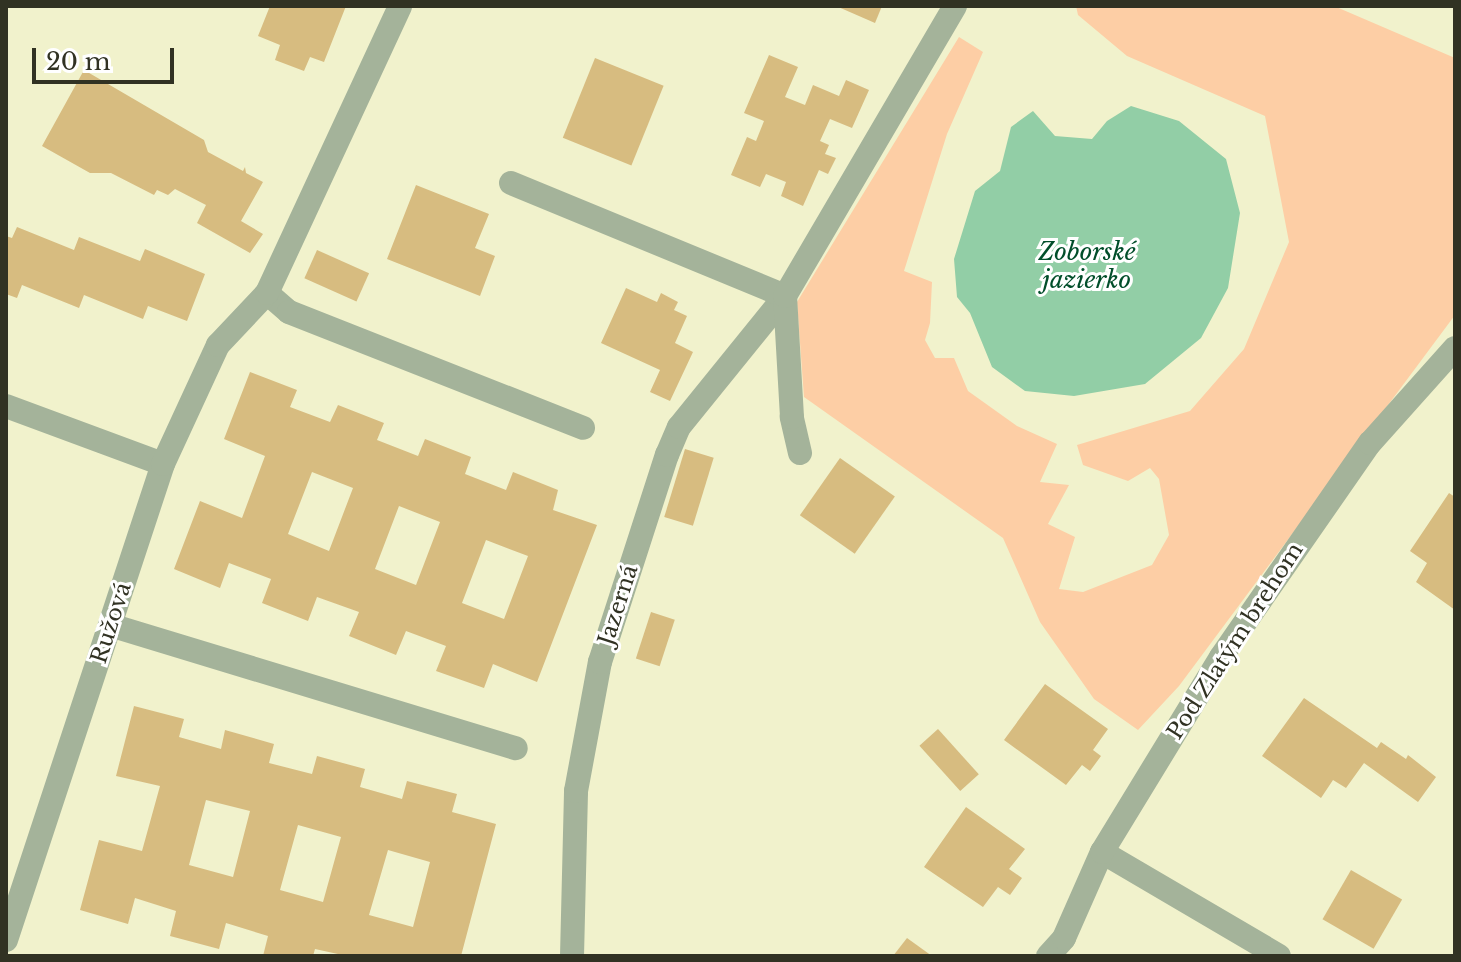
<!DOCTYPE html>
<meta charset="utf-8">
<style>
body{margin:0}
#map{position:relative;width:1461px;height:962px;overflow:hidden;background:#f1f2cc;font-family:"Libre Baskerville",serif}
div>[style]{position:absolute}
.green>*{inset:0;background:#fdcea5}
.water>*{inset:0;background:#92cea6}
.building>*{inset:0;background:#d7bc80;transform-origin:0 0}
.lane>*{height:24px;margin:-12px;padding:0 12px;transform-origin:12px;border-radius:12px;background:#a4b39a}
.street>*{height:24px;margin:-12px;padding:0 12px;transform-origin:12px;border-radius:12px;background:#a4b39a}
span{translate:-50% -50%;white-space:nowrap;text-align:center;line-height:1.15;-webkit-text-stroke:6px #fff;paint-order:stroke}
.street-label{font-size:22px;color:#313223}
.water-label{font-size:24px;color:#014e2a;font-style:italic}
.frame{position:absolute;inset:0;border:8px solid #313223;pointer-events:none}
.scale{position:absolute;left:32px;top:48px;width:142px;height:36px;box-sizing:border-box;border:4px solid #313223;border-top:0;padding-left:10px;font-size:24px;line-height:28px;white-space:nowrap;color:#313223;-webkit-text-stroke:6px #fff;paint-order:stroke}
</style>
<div id="map">
<div class="green">
<i style="clip-path:polygon(1076px 6px,1334px 6px,1455px 58px,1455px 315px,1179px 686px,1138px 730px,1094px 699px,1040px 622px,1003px 538px,804px 397px,797px 302px,959px 37px,983px 52px,947px 134px,904px 271px,932px 282px,930px 323px,925px 340px,935px 358px,954px 358px,968px 391px,1017px 426px,1057px 444px,1040px 482px,1069px 485px,1048px 524px,1075px 537px,1059px 589px,1083px 592px,1152px 565px,1169px 535px,1159px 479px,1150px 468px,1128px 481px,1083px 465px,1077px 445px,1190px 411px,1244px 349px,1289px 242px,1265px 116px,1127px 56px,1078px 15px)"></i>
</div>
<div class="water">
<i style="clip-path:polygon(1131px 106px,1179px 121px,1226px 159px,1240px 213px,1228px 288px,1201px 338px,1145px 384px,1074px 396px,1025px 391px,992px 367px,970px 313px,957px 297px,954px 259px,975px 191px,1000px 171px,1011px 127px,1033px 111px,1055px 136px,1092px 139px,1107px 121px)"></i>
</div>
<div class="building">
<i style="clip-path:polygon(270px 6px,346px 6px,324px 62px,310px 57px,304px 71px,275px 60px,280px 45px,258px 36px)"></i>
<i style="clip-path:polygon(836px 6px,882px 6px,875px 23px)"></i>
<i style="clip-path:polygon(769px 55px,798px 67px,785px 97px,805px 105px,813px 85px,839px 96px,846px 80px,869px 90px,852px 128px,830px 119px,820px 141px,829px 145px,825px 154px,836px 158px,828px 174px,819px 170px,803px 206px,781px 196px,786px 182px,766px 174px,760px 187px,731px 175px,747px 137px,756px 141px,764px 121px,744px 113px)"></i>
<i style="left:595px;top:58px;width:74px;height:86px;rotate:22deg"></i>
<i style="clip-path:polygon(84px 70px,204px 140px,208px 152px,243px 171px,245px 167px,246px 173px,263px 182px,241px 221px,263px 234px,250px 253px,197px 223px,206px 205px,175px 189px,168px 195px,157px 190px,154px 195px,111px 173px,90px 173px,42px 146px)"></i>
<i style="clip-path:polygon(416px 185px,489px 214px,475px 248px,495px 256px,480px 296px,387px 259px)"></i>
<i style="clip-path:polygon(17px 227px,74px 250px,79px 237px,140px 261px,145px 249px,205px 274px,187px 321px,148px 306px,143px 319px,84px 295px,79px 308px,22px 285px,17px 298px,6px 294px,6px 236px,12px 238px)"></i>
<i style="left:317px;top:250px;width:57px;height:31px;rotate:24deg"></i>
<i style="clip-path:polygon(626px 288px,657px 302px,661px 293px,678px 302px,674px 310px,687px 316px,675px 343px,693px 352px,670px 401px,650px 392px,660px 370px,601px 343px)"></i>
<i style="clip-path:polygon(evenodd,250px 372px,297px 390px,290px 407px,330px 422px,338px 405px,384px 423px,377px 440px,418px 456px,425px 439px,471px 457px,465px 474px,506px 490px,513px 472px,558px 490px,553px 510px,597px 525px,537px 682px,493px 664px,484px 688px,436px 671px,446px 646px,406px 631px,396px 655px,349px 636px,359px 612px,317px 597px,308px 621px,262px 603px,271px 579px,229px 563px,220px 588px,174px 569px,200px 501px,242px 518px,265px 456px,224px 439px,250px 372px,312px 472px,353px 488px,329px 551px,288px 534px,312px 472px,250px 372px,399px 506px,440px 522px,416px 585px,375px 569px,399px 506px,250px 372px,486px 540px,528px 556px,504px 619px,462px 603px,486px 540px)"></i>
<i style="left:685px;top:449px;width:30px;height:71px;rotate:17deg"></i>
<i style="left:840px;top:458px;width:67px;height:70px;rotate:35deg"></i>
<i style="clip-path:polygon(1449px 493px,1455px 497px,1455px 610px,1416px 582px,1427px 563px,1410px 551px)"></i>
<i style="left:651px;top:612px;width:25px;height:49px;rotate:18deg"></i>
<i style="clip-path:polygon(1045px 684px,1108px 729px,1093px 750px,1101px 756px,1090px 771px,1082px 765px,1066px 785px,1004px 740px)"></i>
<i style="clip-path:polygon(1304px 698px,1377px 748px,1381px 742px,1406px 759px,1408px 755px,1436px 777px,1418px 802px,1364px 763px,1346px 788px,1333px 780px,1321px 798px,1262px 756px)"></i>
<i style="clip-path:polygon(evenodd,134px 706px,184px 719px,179px 737px,221px 749px,225px 730px,274px 744px,269px 763px,312px 774px,317px 756px,365px 769px,360px 787px,402px 799px,407px 781px,457px 794px,452px 812px,496px 824px,461px 956px,347px 956px,315px 949px,313px 956px,263px 956px,268px 936px,226px 923px,219px 949px,170px 936px,176px 911px,135px 898px,128px 924px,80px 910px,99px 840px,142px 851px,160px 786px,116px 776px,134px 706px,206px 800px,250px 811px,233px 877px,189px 865px,206px 800px,134px 706px,298px 825px,341px 837px,323px 902px,280px 890px,298px 825px,134px 706px,388px 850px,430px 862px,413px 927px,369px 915px,388px 850px)"></i>
<i style="left:938px;top:729px;width:61px;height:25px;rotate:48deg"></i>
<i style="clip-path:polygon(966px 807px,1025px 849px,1009px 869px,1022px 878px,1010px 895px,998px 887px,983px 907px,924px 867px)"></i>
<i style="left:1351px;top:870px;width:59px;height:57px;rotate:30deg"></i>
<i style="clip-path:polygon(907px 938px,932px 956px,893px 956px)"></i>
</div>
<div class="lane">
<i style="left:572px;top:956px;width:165px;rotate:-88.6deg"></i>
<i style="left:576px;top:791px;width:131px;rotate:-79.5deg"></i>
<i style="left:600px;top:662px;width:218px;rotate:-72.1deg"></i>
<i style="left:667px;top:455px;width:30px;rotate:-67deg"></i>
<i style="left:679px;top:427px;width:169px;rotate:-51deg"></i>
</div>
<div class="street">
<i style="left:511px;top:183px;width:296px;rotate:22.4deg"></i>
<i style="left:267px;top:293px;width:29px;rotate:41deg"></i>
<i style="left:289px;top:312px;width:316px;rotate:21.5deg"></i>
<i style="left:6px;top:406px;width:167px;rotate:20.3deg"></i>
<i style="left:800px;top:453px;width:37px;rotate:-103deg"></i>
<i style="left:792px;top:417px;width:121px;rotate:-93.3deg"></i>
<i style="left:785px;top:296px;width:336px;rotate:-59.6deg"></i>
<i style="left:110px;top:625px;width:424px;rotate:16.9deg"></i>
<i style="left:1102px;top:852px;width:205px;rotate:30.4deg"></i>
<i style="left:6px;top:940px;width:501px;rotate:-71.75deg"></i>
<i style="left:163px;top:464px;width:131px;rotate:-65.2deg"></i>
<i style="left:218px;top:345px;width:71px;rotate:-46.7deg"></i>
<i style="left:267px;top:293px;width:316px;rotate:-65.1deg"></i>
<i style="left:1048px;top:956px;width:24px;rotate:-48deg"></i>
<i style="left:1064px;top:938px;width:94px;rotate:-66.2deg"></i>
<i style="left:1102px;top:852px;width:228px;rotate:-58.6deg"></i>
<i style="left:1221px;top:657px;width:261px;rotate:-55.2deg"></i>
<i style="left:1370px;top:443px;width:127px;rotate:-48.2deg"></i>
</div>
<div class="street-label">
<span style="left:618px;top:605px;rotate:-72deg">Jazerná</span>
<span style="left:111px;top:623px;rotate:-72deg">Ružová</span>
<span style="left:1235px;top:641px;rotate:-57deg">Pod Zlatým brehom</span>
</div>
<div class="water-label">
<span style="left:1087px;top:266px">Zoborské<br>jazierko</span>
</div>
<div class="frame"></div>
<div class="scale">20 m</div>
</div>
